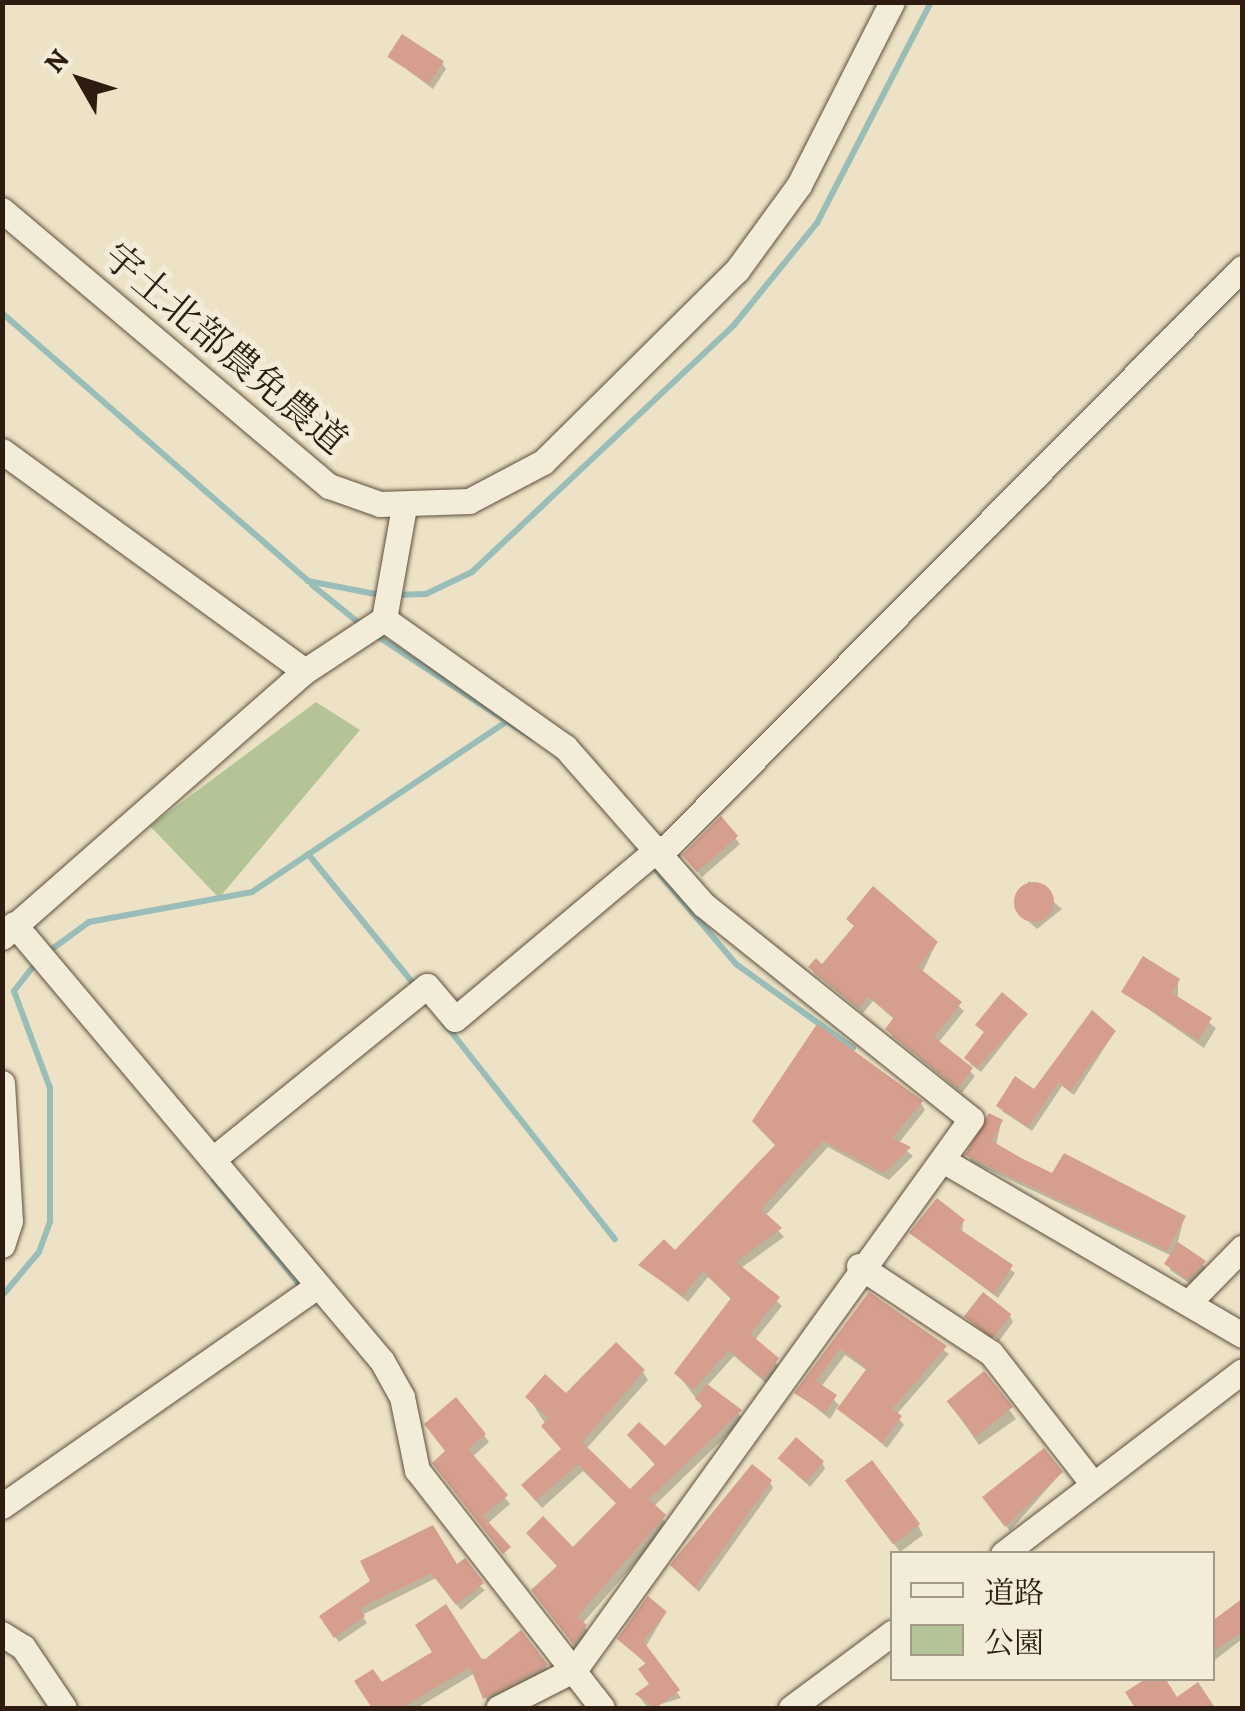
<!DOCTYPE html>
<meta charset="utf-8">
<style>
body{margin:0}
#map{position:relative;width:1245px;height:1711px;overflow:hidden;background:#ede2c5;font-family:Alegreya,"Noto Serif JP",serif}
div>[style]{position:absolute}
.green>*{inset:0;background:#b4c497}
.shadow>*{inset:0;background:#0003}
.stream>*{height:6px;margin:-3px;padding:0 3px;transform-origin:3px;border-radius:3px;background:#99bdb8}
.building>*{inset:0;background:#d59e8d;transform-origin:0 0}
.round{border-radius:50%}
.roads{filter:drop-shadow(0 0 2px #5e4e3d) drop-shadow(0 0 2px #5e4e3d)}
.minor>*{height:25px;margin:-12.5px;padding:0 12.5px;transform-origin:12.5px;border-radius:12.5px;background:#f3ecd9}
span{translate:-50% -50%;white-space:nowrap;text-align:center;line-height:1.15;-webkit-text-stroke:10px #f3ecd9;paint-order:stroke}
.street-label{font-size:38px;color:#2e1c10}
.frame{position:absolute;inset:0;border:5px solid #2e1c10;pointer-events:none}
.legend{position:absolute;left:890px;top:1551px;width:325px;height:130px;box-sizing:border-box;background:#f3ecd9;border:2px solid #a49989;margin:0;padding:12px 18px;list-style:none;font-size:30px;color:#2e1c10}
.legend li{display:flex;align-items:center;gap:20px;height:50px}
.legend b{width:50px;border:2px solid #a49989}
.north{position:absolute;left:30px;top:30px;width:100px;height:100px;-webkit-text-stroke:8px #f3ecd9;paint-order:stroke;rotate:309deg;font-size:28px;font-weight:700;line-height:40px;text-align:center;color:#2e1c10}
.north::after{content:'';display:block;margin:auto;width:35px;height:45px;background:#2e1c10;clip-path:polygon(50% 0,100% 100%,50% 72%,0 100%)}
</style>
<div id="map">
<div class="green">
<i style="clip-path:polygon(316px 702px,360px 730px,219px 898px,150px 826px)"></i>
</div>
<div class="shadow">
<i style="clip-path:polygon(390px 57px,442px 63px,446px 69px,433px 89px)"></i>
<i style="clip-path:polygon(721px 820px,740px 844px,702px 877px,689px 862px)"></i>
<i style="clip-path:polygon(1029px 881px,1062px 909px,1037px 929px,1014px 908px)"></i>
<i style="clip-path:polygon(849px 919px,936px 944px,922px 973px,964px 1011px,938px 1043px,975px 1076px,962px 1093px,892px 1036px,895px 1020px,873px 1001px,863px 1013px,815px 974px,811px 968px,823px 968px,856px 928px)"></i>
<i style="clip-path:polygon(1178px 981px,1178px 999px,1216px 1028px,1204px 1048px,1124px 992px)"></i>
<i style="clip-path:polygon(1026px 1015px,981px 1072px,970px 1064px,986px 1034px,978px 1025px)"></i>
<i style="clip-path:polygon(1114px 1033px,1074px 1095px,1062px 1086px,1032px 1131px,1002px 1111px)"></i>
<i style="clip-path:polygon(921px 1103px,925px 1110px,898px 1144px,913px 1156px,889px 1180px,828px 1147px,765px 1216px,784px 1237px,741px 1268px,782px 1306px,754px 1341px,781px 1368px,768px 1385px,734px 1356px,706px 1387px,744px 1419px,653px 1507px,668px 1525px,582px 1624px,590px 1634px,578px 1650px,539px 1599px,559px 1568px,529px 1533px,573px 1551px,618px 1505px,583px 1471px,542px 1508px,529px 1493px,563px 1451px,528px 1397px,567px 1397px,643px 1372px,648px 1380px,586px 1449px,630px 1492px,656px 1466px,630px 1436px,665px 1449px,704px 1409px,677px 1373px,732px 1300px,708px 1277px,688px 1302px,641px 1265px,675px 1253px,777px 1147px,760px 1129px)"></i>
<i style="clip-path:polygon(1001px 1122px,996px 1146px,1053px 1176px,1184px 1218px,1177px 1245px,1207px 1268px,1192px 1285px,1170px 1270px,1172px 1256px,972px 1162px,968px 1155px)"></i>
<i style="clip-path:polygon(963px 1221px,962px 1234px,1015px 1273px,998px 1298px,912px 1234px)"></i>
<i style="clip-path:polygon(evenodd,869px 1295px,949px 1354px,896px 1415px,904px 1425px,887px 1448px,838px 1406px,830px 1419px,797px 1393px,869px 1295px,845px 1355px,868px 1371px,841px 1407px,821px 1387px,845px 1355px)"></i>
<i style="clip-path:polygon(967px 1316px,1010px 1316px,1013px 1322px,999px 1341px)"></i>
<i style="clip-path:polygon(984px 1374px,1016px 1419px,979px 1445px,954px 1409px)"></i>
<i style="clip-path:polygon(484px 1435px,489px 1442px,472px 1457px,510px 1504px,487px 1524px,509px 1560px,440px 1471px)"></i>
<i style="clip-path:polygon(781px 1459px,822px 1462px,825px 1469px,810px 1487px)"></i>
<i style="clip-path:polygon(1061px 1473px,1010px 1531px,988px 1504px)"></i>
<i style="clip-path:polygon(770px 1482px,773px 1488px,699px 1592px,673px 1565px)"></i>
<i style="clip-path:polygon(854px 1491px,918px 1525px,923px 1535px,900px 1552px)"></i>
<i style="clip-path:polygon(456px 1568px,485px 1590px,461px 1610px,436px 1578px,362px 1615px,367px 1623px,339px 1642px,322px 1617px,373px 1582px)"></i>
<i style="clip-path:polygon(1242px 1599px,1242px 1639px,1215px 1660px,1212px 1623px)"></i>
<i style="clip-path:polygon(665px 1614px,645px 1648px,681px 1698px,648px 1708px,638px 1695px,652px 1685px,647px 1665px,620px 1639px)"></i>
<i style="clip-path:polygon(436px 1653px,546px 1666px,550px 1673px,489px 1705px,475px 1673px,417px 1708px,374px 1708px,358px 1682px,381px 1686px)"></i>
</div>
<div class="stream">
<i style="left:2px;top:313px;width:407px;rotate:41.2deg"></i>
<i style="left:308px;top:581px;width:74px;rotate:10.9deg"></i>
<i style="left:312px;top:585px;width:67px;rotate:38.9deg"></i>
<i style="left:394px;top:595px;width:32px;rotate:-2deg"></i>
<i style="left:426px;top:594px;width:51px;rotate:-25.6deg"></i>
<i style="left:472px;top:572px;width:360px;rotate:-43.3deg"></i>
<i style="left:734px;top:325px;width:132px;rotate:-50.9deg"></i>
<i style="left:817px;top:223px;width:249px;rotate:-62.7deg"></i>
<i style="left:374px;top:634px;width:188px;rotate:33.3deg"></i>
<i style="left:308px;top:854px;width:171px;rotate:50.9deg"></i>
<i style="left:652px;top:865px;width:130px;rotate:49.7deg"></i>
<i style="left:736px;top:964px;width:144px;rotate:35.7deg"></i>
<i style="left:48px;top:952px;width:51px;rotate:-36.2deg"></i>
<i style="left:89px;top:922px;width:166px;rotate:-10.4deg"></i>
<i style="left:252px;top:892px;width:302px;rotate:-33.8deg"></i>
<i style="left:445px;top:1024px;width:274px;rotate:51.7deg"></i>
<i style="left:214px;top:1180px;width:142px;rotate:50.7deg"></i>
<i style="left:2px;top:1296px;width:57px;rotate:-49.9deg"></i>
<i style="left:39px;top:1252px;width:33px;rotate:-70deg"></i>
<i style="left:50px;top:1221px;width:133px;rotate:-90deg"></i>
<i style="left:50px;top:1088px;width:103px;rotate:-110.4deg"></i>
<i style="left:14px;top:991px;width:39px;rotate:-52deg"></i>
</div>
<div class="building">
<i style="left:402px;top:34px;width:50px;height:27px;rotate:33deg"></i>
<i style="clip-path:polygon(721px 816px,738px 836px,697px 872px,682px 855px)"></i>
<i class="round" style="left:1014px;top:882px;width:40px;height:40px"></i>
<i style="clip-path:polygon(873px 886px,938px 942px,918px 967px,962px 1002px,934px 1037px,973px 1068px,958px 1088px,885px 1029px,894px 1017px,868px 996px,859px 1008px,808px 967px,816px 958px,822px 964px,854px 926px,846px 919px)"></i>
<i style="clip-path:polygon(1143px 956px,1180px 979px,1172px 993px,1212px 1018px,1198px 1040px,1121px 992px)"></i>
<i style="clip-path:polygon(1002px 992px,1028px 1014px,977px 1068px,964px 1058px,984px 1032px,975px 1025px)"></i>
<i style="clip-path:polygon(1092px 1010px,1116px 1031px,1070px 1091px,1059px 1082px,1028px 1127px,996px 1106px,1015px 1076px,1034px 1089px)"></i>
<i style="clip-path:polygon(817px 1024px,923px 1101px,892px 1138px,911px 1147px,884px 1173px,823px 1141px,800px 1166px,761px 1209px,782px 1228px,736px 1262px,780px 1297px,750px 1334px,779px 1358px,763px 1379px,729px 1350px,693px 1390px,674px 1373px,731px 1298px,703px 1271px,683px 1296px,638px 1265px,664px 1239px,675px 1250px,775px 1145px,752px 1121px)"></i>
<i style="clip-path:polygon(989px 1113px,1003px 1120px,992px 1141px,1021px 1158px,1052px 1173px,1064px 1153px,1186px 1216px,1167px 1251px,965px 1155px)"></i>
<i style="clip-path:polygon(937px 1198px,965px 1220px,958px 1228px,1013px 1265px,994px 1294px,909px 1233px)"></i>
<i style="clip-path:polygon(1178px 1242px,1206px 1261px,1188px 1280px,1164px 1264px)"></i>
<i style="clip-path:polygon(869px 1292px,947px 1346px,892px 1409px,902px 1416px,882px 1443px,837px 1409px,867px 1368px,840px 1349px,816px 1381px,837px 1395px,825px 1413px,794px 1393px)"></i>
<i style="left:983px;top:1292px;width:36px;height:31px;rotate:38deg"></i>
<i style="clip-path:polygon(616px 1342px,645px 1370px,582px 1442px,630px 1489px,655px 1464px,627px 1435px,639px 1422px,665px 1446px,703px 1405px,695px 1399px,707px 1384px,742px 1410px,649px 1499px,666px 1515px,577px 1617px,587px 1625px,573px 1644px,531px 1590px,557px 1566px,526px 1533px,543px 1516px,573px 1547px,616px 1503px,578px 1464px,536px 1501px,521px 1485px,561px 1449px,541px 1426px,549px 1418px,525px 1397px,545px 1374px,566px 1393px)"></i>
<i style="left:984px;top:1371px;width:46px;height:48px;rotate:51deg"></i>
<i style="clip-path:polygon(456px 1397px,486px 1434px,468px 1449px,508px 1495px,483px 1516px,511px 1547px,503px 1554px,432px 1463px,445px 1451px,424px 1424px)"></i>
<i style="left:796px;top:1437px;width:37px;height:28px;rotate:41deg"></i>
<i style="clip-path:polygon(1044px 1448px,1063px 1472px,1005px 1527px,982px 1497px)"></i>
<i style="left:872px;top:1460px;width:80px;height:34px;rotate:53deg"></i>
<i style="clip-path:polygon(752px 1464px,772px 1480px,695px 1588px,670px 1565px)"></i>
<i style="clip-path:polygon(433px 1525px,457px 1564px,465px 1558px,484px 1583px,456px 1605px,431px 1573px,360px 1608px,365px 1616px,334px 1638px,319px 1616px,370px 1581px,360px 1561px)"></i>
<i style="clip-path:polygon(648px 1596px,667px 1612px,643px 1641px,680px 1690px,656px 1708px,635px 1694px,649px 1684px,638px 1669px,646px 1663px,617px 1639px)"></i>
<i style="clip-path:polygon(1242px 1599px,1242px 1631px,1212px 1653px,1212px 1621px)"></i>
<i style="clip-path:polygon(446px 1604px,483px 1661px,521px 1630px,548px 1665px,483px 1699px,470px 1667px,401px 1708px,372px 1708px,354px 1681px,373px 1669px,382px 1682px,432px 1652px,415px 1625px)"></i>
<i style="clip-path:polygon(1147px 1678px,1165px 1678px,1177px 1697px,1198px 1682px,1215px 1708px,1135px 1708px,1125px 1692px)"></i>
</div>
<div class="roads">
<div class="minor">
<i style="left:2px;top:210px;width:428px;rotate:40.2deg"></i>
<i style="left:329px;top:486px;width:54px;rotate:19.4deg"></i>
<i style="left:380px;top:504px;width:89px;rotate:-1.9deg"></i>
<i style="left:469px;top:501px;width:84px;rotate:-27.8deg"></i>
<i style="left:543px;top:462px;width:273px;rotate:-44.7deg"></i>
<i style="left:737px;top:270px;width:105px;rotate:-53.9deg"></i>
<i style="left:799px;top:185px;width:205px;rotate:-63.1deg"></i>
<i style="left:2px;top:451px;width:374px;rotate:36deg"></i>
<i style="left:384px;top:619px;width:222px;rotate:35.3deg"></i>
<i style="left:565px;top:747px;width:210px;rotate:48.7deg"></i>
<i style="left:704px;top:905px;width:342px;rotate:38.7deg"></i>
<i style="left:971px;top:1119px;width:678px;rotate:125.75deg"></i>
<i style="left:575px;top:1669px;width:86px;rotate:153.1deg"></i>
<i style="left:662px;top:852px;width:823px;rotate:-45.2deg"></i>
<i style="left:14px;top:924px;width:571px;rotate:49.9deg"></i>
<i style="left:382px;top:1361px;width:41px;rotate:60.9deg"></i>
<i style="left:402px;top:1397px;width:75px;rotate:78.4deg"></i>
<i style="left:417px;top:1470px;width:301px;rotate:52.1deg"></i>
<i style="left:2px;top:937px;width:403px;rotate:-41.3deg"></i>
<i style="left:305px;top:671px;width:95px;rotate:-33.4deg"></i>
<i style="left:384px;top:619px;width:114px;rotate:-79.9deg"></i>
<i style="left:2px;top:1083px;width:138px;rotate:86.7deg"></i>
<i style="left:10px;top:1221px;width:25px;rotate:108deg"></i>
<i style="left:213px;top:1159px;width:275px;rotate:-39deg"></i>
<i style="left:427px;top:986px;width:43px;rotate:49.7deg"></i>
<i style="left:455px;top:1019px;width:266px;rotate:-40deg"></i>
<i style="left:946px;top:1162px;width:343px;rotate:30.3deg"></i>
<i style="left:859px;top:1266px;width:158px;rotate:33.4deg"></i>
<i style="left:991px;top:1353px;width:166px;rotate:52.1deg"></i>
<i style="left:1189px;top:1302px;width:76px;rotate:-45.5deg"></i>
<i style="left:2px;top:1506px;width:383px;rotate:-34.9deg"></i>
<i style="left:1003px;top:1554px;width:301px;rotate:-37.4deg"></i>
<i style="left:2px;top:1634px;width:25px;rotate:32deg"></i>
<i style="left:23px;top:1647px;width:73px;rotate:56.1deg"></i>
<i style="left:791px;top:1708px;width:126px;rotate:-36.6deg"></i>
</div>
</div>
<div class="street-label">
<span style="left:225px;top:349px;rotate:40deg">宇土北部農免農道</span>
</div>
<div class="frame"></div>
<ul class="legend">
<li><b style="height:12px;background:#f3ecd9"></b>道路</li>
<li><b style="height:28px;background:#b4c497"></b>公園</li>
</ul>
<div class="north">N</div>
</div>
